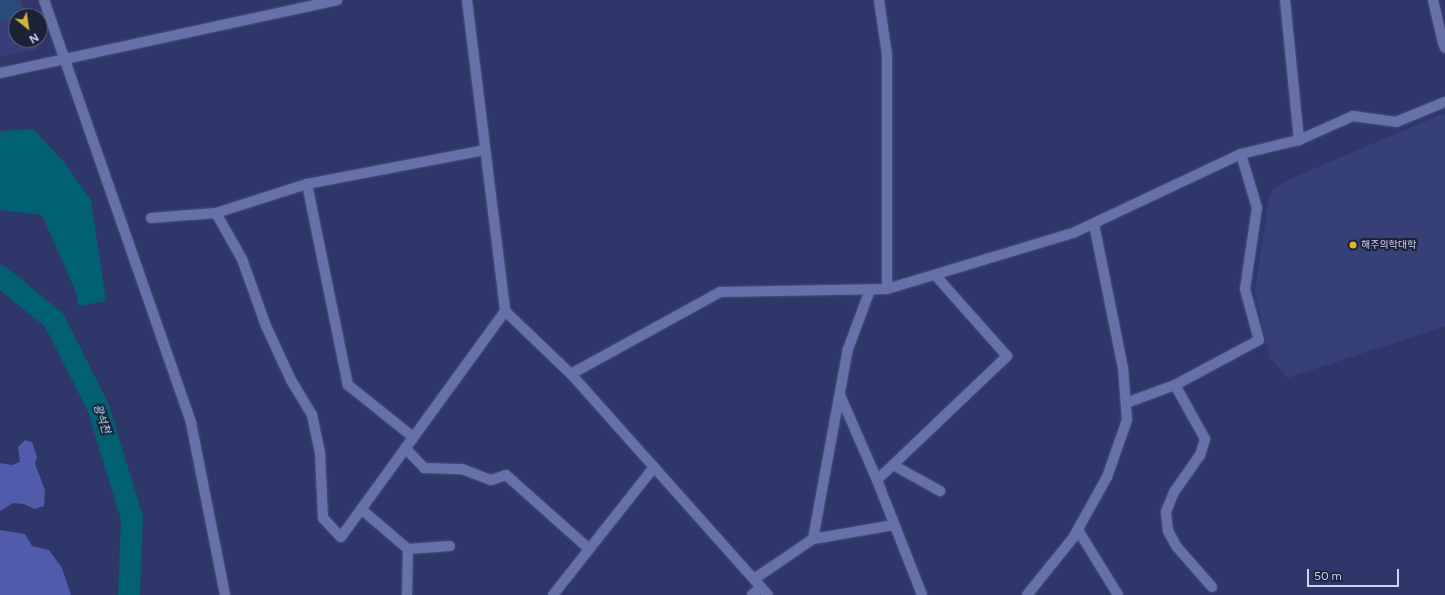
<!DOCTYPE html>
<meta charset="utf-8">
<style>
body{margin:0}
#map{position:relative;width:1445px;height:595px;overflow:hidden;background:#2f366a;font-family:Figtree,"Noto Sans KR",sans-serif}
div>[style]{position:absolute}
.built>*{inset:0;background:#373f79}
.green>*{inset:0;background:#505bac}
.water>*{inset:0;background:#016071}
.river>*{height:22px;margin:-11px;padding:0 11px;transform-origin:11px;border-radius:11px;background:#016071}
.building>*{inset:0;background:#294e7d}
.roads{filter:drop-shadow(0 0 1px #4b507c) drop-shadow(0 0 1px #4b507c)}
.street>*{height:10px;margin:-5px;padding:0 5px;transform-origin:5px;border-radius:5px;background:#6671aa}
.secondary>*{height:10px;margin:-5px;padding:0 5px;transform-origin:5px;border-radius:5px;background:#6671aa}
.dots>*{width:11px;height:11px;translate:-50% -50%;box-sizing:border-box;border:2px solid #1d2138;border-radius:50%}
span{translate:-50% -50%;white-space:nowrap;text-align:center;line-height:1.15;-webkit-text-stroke:4px #1d2138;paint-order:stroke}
.poi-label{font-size:10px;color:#ced6f5}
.left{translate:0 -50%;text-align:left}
.water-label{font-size:11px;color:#ade9f9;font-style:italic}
.north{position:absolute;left:8px;top:8px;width:40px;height:40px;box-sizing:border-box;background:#1d2138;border:1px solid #646984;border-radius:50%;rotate:150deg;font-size:11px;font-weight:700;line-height:16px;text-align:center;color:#ced6f5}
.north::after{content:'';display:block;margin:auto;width:14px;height:18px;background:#d5b535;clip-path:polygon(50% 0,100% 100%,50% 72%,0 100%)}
.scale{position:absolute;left:1307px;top:569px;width:92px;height:18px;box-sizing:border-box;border:2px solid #ced6f5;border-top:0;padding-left:5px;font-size:12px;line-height:14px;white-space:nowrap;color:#ced6f5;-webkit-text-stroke:3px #1d2138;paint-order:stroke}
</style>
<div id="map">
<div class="built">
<i style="clip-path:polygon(0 0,21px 0,26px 16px,16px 16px,16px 40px,34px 40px,37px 49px,0 57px)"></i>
<i style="clip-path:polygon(1445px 113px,1445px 326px,1288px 378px,1270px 358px,1255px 292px,1269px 198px,1273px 189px,1285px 181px)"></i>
</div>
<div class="green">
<i style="clip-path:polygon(25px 440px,32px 442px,37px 457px,35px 464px,45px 490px,44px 506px,34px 509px,24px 504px,13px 503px,0 511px,0 463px,12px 465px,20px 462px,18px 447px)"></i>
<i style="clip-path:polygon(0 530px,25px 534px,32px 546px,49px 550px,62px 568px,71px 595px,0 595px)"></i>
</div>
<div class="water">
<i style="clip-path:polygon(33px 129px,64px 162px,91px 200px,106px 301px,79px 306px,75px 290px,42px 215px,0 210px,0 131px)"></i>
</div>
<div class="river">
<i style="left:0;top:276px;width:70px;rotate:39.2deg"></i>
<i style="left:54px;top:320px;width:97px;rotate:63.2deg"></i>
<i style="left:98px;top:407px;width:116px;rotate:73deg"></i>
<i style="left:132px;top:518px;width:77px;rotate:92.2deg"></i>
</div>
<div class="building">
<i style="clip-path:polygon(0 0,16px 0,21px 15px,0 22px)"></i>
</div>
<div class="roads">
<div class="street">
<i style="left:1433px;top:0;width:44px;rotate:76.9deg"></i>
<i style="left:307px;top:184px;width:205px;rotate:78.5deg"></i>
<i style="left:348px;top:385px;width:83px;rotate:38.7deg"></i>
<i style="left:216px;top:213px;width:53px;rotate:60.5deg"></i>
<i style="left:242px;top:259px;width:71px;rotate:70.3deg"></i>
<i style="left:266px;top:326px;width:60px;rotate:65.2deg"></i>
<i style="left:291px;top:380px;width:41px;rotate:59deg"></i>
<i style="left:312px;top:415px;width:40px;rotate:78deg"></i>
<i style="left:320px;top:454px;width:64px;rotate:87.3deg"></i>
<i style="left:323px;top:518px;width:26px;rotate:47deg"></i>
<i style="left:341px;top:537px;width:279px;rotate:-54deg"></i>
<i style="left:151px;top:218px;width:65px;rotate:-4.4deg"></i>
<i style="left:216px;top:213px;width:96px;rotate:-17.7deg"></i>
<i style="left:307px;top:184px;width:181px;rotate:-10.8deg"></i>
<i style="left:1175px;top:385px;width:62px;rotate:60.9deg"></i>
<i style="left:1205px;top:439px;width:17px;rotate:107deg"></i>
<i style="left:1200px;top:455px;width:45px;rotate:125.1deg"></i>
<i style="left:1174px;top:492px;width:22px;rotate:112deg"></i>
<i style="left:1166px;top:512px;width:19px;rotate:84deg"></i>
<i style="left:1168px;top:531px;width:18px;rotate:61deg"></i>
<i style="left:1177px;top:547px;width:53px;rotate:48.8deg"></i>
<i style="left:840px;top:395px;width:93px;rotate:66.5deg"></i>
<i style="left:877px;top:480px;width:180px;rotate:-43.6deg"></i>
<i style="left:1007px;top:356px;width:108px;rotate:-131.6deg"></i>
<i style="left:1126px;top:403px;width:52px;rotate:-20.2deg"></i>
<i style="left:1175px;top:385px;width:95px;rotate:-28.2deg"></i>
<i style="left:1259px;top:340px;width:53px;rotate:-105.4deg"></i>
<i style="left:1245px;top:289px;width:82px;rotate:-81.6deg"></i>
<i style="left:1257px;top:208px;width:56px;rotate:-106.5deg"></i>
<i style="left:405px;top:448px;width:28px;rotate:46deg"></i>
<i style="left:424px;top:468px;width:38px;rotate:2deg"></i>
<i style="left:462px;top:469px;width:31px;rotate:21deg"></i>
<i style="left:491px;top:480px;width:16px;rotate:-18deg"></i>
<i style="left:506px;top:475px;width:111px;rotate:41.7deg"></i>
<i style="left:893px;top:465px;width:54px;rotate:29deg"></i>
<i style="left:877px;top:480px;width:123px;rotate:68.6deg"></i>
<i style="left:361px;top:509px;width:62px;rotate:40.4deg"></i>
<i style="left:408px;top:549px;width:42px;rotate:-4.1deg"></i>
<i style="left:1078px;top:530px;width:76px;rotate:58.4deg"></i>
<i style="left:407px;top:595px;width:46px;rotate:-88.8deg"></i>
<i style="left:1027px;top:595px;width:73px;rotate:-51.1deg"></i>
<i style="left:1073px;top:538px;width:70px;rotate:-60.9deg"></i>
<i style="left:1107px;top:477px;width:60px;rotate:-70.7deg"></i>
<i style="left:1127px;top:420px;width:52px;rotate:-94.4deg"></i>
<i style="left:1123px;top:368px;width:147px;rotate:-101.4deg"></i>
</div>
<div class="secondary">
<i style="left:44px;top:0;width:448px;rotate:70.8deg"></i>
<i style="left:191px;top:423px;width:175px;rotate:78.8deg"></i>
<i style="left:467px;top:0;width:313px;rotate:83deg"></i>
<i style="left:505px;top:311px;width:91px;rotate:43.7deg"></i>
<i style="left:571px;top:374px;width:170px;rotate:-28.8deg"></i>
<i style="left:720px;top:292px;width:167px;rotate:-1deg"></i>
<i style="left:887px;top:289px;width:194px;rotate:-16.8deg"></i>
<i style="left:1073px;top:233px;width:186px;rotate:-25.2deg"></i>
<i style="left:1241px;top:154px;width:60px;rotate:-13.6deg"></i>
<i style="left:1299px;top:140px;width:59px;rotate:-24deg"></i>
<i style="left:1353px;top:116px;width:43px;rotate:7.9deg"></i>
<i style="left:1396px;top:122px;width:53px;rotate:-22.2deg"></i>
<i style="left:879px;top:0;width:56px;rotate:81.7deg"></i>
<i style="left:887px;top:55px;width:234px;rotate:90deg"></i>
<i style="left:1285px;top:0;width:141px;rotate:84.3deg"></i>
<i style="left:1443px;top:43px;width:5px;rotate:68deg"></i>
<i style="left:0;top:73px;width:345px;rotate:-12.2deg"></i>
<i style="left:571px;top:374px;width:296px;rotate:48.3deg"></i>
<i style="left:813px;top:539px;width:82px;rotate:-9.8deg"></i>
<i style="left:754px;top:579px;width:71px;rotate:-34.1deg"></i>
<i style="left:813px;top:539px;width:193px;rotate:-79.6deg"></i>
<i style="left:848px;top:349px;width:63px;rotate:-69.6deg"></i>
<i style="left:553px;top:595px;width:163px;rotate:-51.7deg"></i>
<i style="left:752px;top:595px;width:12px;rotate:-42deg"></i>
</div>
</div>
<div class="dots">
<i style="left:1353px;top:245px;background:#d5b535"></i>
</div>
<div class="poi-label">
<span class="left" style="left:1361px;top:245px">해주의학대학</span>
</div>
<div class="water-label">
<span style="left:101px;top:419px;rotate:71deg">광석천</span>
</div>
<div class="north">N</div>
<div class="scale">50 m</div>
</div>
